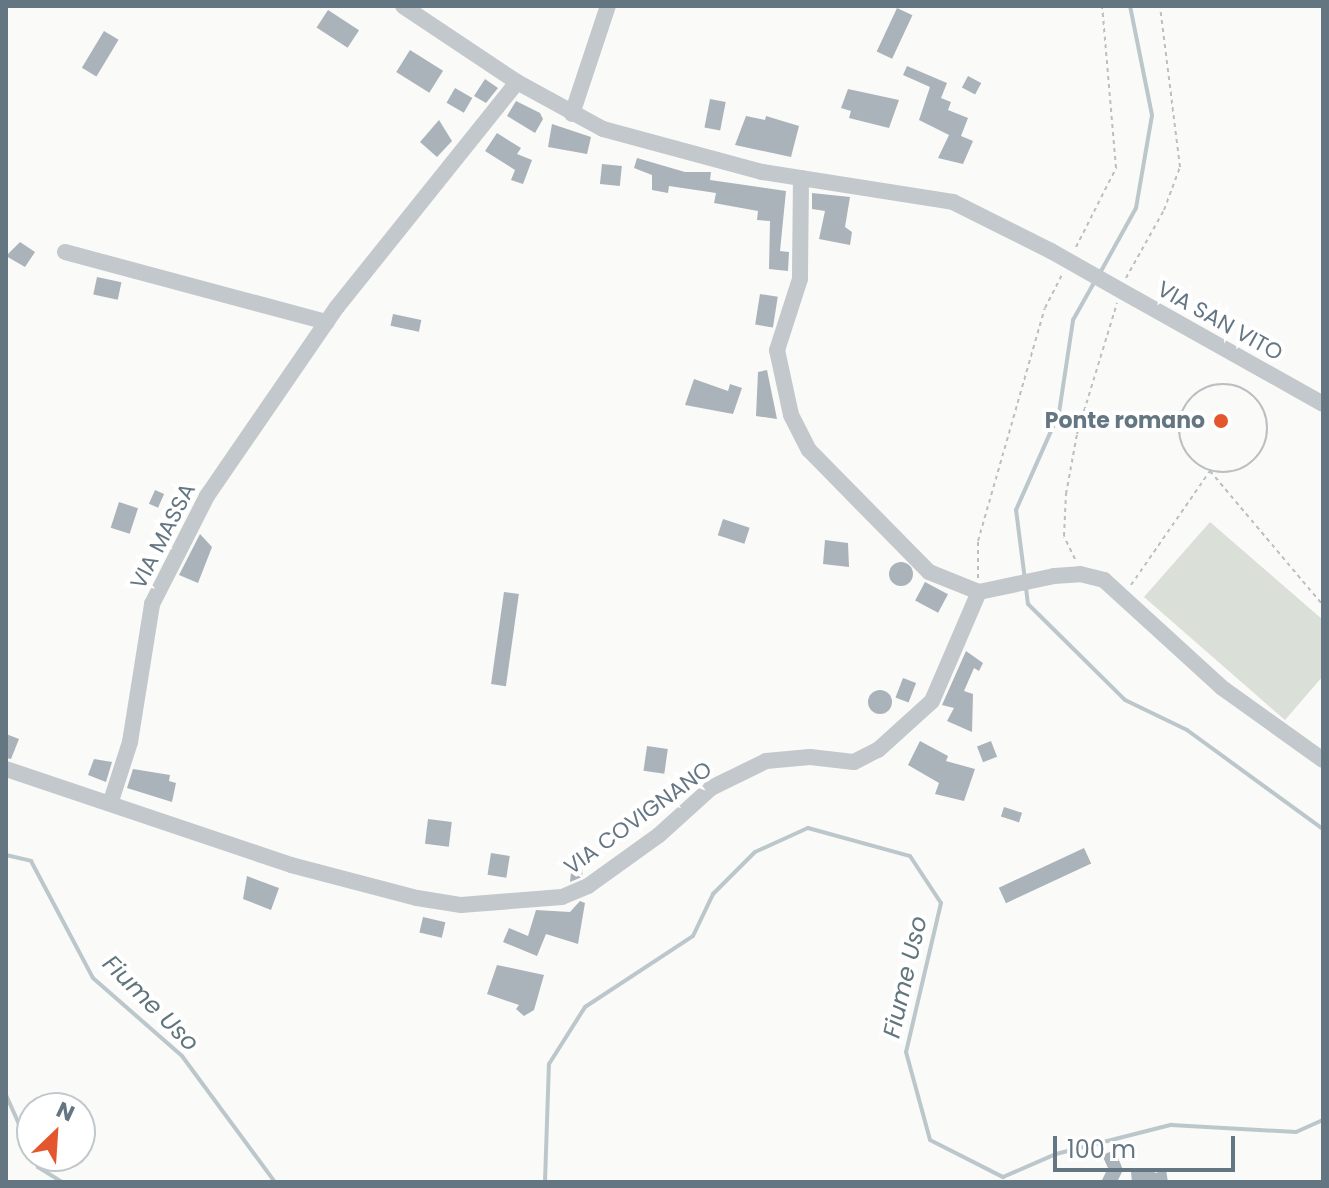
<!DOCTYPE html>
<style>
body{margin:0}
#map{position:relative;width:1329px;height:1188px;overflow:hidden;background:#fafaf8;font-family:Poppins,sans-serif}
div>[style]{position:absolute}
.green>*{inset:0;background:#dadfd7}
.stream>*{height:4px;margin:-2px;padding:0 2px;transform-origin:2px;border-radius:2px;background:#bbc7cb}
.building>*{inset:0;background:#aab3b9;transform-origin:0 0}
.round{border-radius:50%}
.path>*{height:2px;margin-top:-1px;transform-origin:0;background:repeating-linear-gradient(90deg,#bbbfc2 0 4px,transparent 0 8px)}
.path>.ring{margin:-1px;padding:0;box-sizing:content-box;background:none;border:2px solid #bbbfc2;border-radius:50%}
.minor>*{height:16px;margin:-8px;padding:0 8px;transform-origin:8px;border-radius:8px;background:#c3c8cc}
.minor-bridge>*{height:16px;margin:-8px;padding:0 8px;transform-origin:8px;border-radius:8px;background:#c3c8cc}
.dots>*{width:22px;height:22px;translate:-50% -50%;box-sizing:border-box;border:4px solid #fff;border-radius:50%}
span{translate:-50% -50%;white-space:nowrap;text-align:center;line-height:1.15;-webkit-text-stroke:8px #fff;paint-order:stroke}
.street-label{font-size:22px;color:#657683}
.poi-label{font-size:22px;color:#657683;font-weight:700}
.right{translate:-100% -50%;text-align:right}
.water-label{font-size:24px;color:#60757c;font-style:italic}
.frame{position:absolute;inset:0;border:8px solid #657683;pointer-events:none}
.north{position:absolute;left:16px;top:1092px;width:80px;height:80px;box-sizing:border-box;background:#fff;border:2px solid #c1c8cd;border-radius:50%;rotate:25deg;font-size:22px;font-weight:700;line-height:32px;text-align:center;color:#657683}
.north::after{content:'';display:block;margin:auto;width:28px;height:36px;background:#e4572e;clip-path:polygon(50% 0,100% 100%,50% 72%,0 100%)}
.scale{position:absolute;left:1053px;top:1136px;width:182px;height:36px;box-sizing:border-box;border:4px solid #657683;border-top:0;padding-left:10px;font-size:24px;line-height:28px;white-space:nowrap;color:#657683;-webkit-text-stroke:6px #fff;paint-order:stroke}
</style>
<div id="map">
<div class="green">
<i style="clip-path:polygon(1210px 522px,1323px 620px,1323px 676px,1285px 720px,1144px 597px)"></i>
</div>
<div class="stream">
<i style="left:1100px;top:273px;width:74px;rotate:-61deg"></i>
<i style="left:1136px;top:208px;width:94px;rotate:-80.2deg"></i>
<i style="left:1152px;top:115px;width:111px;rotate:-101.4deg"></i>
<i style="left:1025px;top:580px;width:71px;rotate:-97.3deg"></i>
<i style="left:1016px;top:510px;width:106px;rotate:-66.1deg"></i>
<i style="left:1059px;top:413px;width:94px;rotate:-81.4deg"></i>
<i style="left:1073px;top:320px;width:45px;rotate:-60.6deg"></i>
<i style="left:1026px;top:588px;width:16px;rotate:83deg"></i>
<i style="left:1028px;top:604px;width:136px;rotate:44.7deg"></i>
<i style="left:1125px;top:700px;width:69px;rotate:25.8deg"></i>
<i style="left:1187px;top:730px;width:168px;rotate:36.1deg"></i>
<i style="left:6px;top:855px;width:26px;rotate:13deg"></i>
<i style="left:31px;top:861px;width:132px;rotate:62.1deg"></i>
<i style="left:93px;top:978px;width:118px;rotate:41.2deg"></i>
<i style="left:182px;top:1056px;width:157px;rotate:53.6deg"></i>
<i style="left:6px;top:1095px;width:64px;rotate:65.9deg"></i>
<i style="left:34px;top:1156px;width:12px;rotate:70deg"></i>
<i style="left:38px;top:1167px;width:28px;rotate:32deg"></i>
<i style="left:545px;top:1182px;width:118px;rotate:-88.1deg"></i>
<i style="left:549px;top:1064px;width:67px;rotate:-57.7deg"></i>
<i style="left:585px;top:1007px;width:129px;rotate:-33.3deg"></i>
<i style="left:693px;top:936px;width:47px;rotate:-64.5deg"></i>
<i style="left:713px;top:894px;width:59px;rotate:-45deg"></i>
<i style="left:755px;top:852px;width:58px;rotate:-24.4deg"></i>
<i style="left:808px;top:828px;width:106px;rotate:15.4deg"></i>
<i style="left:910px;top:856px;width:56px;rotate:56.6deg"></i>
<i style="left:941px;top:903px;width:153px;rotate:103.2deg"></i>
<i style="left:906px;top:1052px;width:91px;rotate:74.7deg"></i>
<i style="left:930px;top:1140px;width:82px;rotate:26.9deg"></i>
<i style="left:1003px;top:1177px;width:58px;rotate:-23.5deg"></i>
<i style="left:1056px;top:1154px;width:119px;rotate:-14.2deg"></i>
<i style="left:1171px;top:1125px;width:125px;rotate:3.2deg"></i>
<i style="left:1296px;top:1132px;width:30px;rotate:-24deg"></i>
</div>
<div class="building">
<i style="left:897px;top:8px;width:17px;height:48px;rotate:25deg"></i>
<i style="left:328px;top:10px;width:37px;height:21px;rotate:33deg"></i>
<i style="left:104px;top:31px;width:17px;height:43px;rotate:31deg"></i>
<i style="left:410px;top:50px;width:39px;height:26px;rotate:32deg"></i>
<i style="clip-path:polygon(907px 66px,947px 83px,941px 98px,951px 102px,948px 110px,968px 118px,961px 136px,973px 141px,963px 164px,938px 158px,949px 135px,919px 120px,930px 87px,903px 75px)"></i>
<i style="left:968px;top:76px;width:15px;height:13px;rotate:28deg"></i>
<i style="clip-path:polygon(485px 79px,498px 88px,486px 103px,474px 96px)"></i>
<i style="left:455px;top:88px;width:20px;height:17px;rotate:30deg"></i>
<i style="clip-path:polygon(848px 89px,899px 100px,889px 128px,849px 118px,851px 111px,841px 108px)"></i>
<i style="left:710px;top:99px;width:16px;height:29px;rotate:11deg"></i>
<i style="clip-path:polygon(516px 101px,540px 113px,543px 119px,535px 133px,507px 116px)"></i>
<i style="clip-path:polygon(746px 116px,765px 120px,766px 116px,799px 126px,791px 157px,735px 145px)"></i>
<i style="clip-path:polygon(439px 120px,452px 141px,437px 157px,420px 142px)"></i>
<i style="clip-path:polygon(552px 124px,591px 137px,587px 154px,548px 147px)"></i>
<i style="clip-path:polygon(497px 133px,521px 148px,517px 154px,532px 160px,523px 184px,511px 180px,515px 170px,485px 151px)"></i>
<i style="clip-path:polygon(637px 158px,685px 172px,711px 172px,710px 180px,786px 191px,780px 251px,789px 252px,788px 271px,769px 269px,770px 221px,757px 220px,758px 211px,714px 203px,716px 193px,669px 186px,668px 193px,652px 190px,652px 175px,634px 168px)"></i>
<i style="left:602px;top:164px;width:20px;height:20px;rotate:6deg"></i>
<i style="clip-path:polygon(812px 193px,850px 197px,845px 227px,852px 232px,850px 245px,819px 239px,825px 211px,812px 209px)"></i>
<i style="clip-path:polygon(20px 242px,35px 252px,25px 267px,6px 256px)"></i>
<i style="left:97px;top:277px;width:25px;height:18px;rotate:12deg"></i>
<i style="left:760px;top:294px;width:18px;height:31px;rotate:9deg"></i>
<i style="left:393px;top:314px;width:29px;height:12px;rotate:12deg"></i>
<i style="clip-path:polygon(767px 370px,777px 419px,756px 416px,758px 372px)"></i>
<i style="clip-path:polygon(694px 379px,728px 391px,730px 384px,742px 388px,733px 414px,685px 405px)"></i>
<i style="left:155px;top:490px;width:10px;height:15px;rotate:24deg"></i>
<i style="left:119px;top:502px;width:20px;height:27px;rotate:18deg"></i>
<i style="left:723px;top:519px;width:28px;height:17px;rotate:18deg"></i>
<i style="clip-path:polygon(200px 534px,212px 547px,198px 583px,179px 575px)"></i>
<i style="clip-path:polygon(825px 540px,848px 543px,849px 567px,823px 564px)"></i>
<i class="round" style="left:889px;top:562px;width:24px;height:24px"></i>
<i style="left:925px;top:582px;width:26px;height:21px;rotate:28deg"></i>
<i style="left:504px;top:592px;width:15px;height:93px;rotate:8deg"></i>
<i style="clip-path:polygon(966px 651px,983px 663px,979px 671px,974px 668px,964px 691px,973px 694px,972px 732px,947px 721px,954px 708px,942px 705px)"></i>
<i style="left:903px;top:678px;width:14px;height:21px;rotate:21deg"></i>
<i class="round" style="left:868px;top:690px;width:24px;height:24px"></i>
<i style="clip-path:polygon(6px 734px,19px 739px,11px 759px,6px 758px)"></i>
<i style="clip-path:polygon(920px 741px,948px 756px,946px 761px,975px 769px,964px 801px,935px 794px,939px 783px,908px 765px)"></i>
<i style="left:991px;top:741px;width:17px;height:15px;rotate:69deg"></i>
<i style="left:647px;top:746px;width:21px;height:25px;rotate:8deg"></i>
<i style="clip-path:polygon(94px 759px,112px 762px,106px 782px,88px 775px)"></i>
<i style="clip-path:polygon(133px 769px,170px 775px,169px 781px,176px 783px,172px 802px,127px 788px)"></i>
<i style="left:1004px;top:807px;width:19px;height:10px;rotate:18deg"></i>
<i style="left:428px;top:819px;width:24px;height:25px;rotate:7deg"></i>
<i style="left:1084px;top:848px;width:17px;height:94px;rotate:65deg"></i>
<i style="left:491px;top:853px;width:19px;height:22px;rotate:9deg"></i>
<i style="clip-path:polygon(573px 854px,584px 855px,582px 877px,570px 882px)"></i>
<i style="clip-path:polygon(247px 876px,279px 888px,271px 910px,243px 899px)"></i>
<i style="clip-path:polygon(580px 901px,585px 903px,578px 944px,546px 934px,537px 956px,503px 942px,509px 928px,528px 936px,536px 910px,570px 912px)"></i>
<i style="left:423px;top:917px;width:23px;height:16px;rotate:13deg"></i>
<i style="clip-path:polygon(497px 965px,544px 975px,534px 1010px,524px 1016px,516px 1009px,519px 1005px,487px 994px)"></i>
<i style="clip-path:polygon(1115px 1150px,1123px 1170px,1117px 1182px,1101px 1182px,1108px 1168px,1102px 1155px)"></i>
<i style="clip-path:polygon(1153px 1168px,1155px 1173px,1166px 1170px,1168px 1182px,1132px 1182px,1131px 1172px)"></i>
</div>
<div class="path">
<i style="left:1076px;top:247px;width:89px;rotate:-63.1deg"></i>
<i style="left:1116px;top:168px;width:163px;rotate:-94.9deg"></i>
<i style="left:1126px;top:278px;width:78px;rotate:-60.8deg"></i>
<i style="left:1164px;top:210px;width:46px;rotate:-69.6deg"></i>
<i style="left:1180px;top:167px;width:162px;rotate:-97.1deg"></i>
<i class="ring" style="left:1179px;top:384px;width:86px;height:86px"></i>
<i style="left:1075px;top:559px;width:25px;rotate:-116deg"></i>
<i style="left:1064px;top:536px;width:42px;rotate:-87.3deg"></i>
<i style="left:1066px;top:494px;width:61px;rotate:-79.6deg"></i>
<i style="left:1077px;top:434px;width:137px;rotate:-73deg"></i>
<i style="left:978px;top:578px;width:37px;rotate:-90deg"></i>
<i style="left:978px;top:541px;width:242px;rotate:-74deg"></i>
<i style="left:1045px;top:308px;width:38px;rotate:-63deg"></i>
<i style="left:1131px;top:585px;width:139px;rotate:-55.3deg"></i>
<i style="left:1210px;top:471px;width:175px;rotate:49.9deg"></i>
</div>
<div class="minor">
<i style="left:403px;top:6px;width:137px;rotate:33.7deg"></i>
<i style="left:517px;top:82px;width:98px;rotate:28.7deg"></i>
<i style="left:603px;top:129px;width:165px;rotate:15.1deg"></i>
<i style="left:762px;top:172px;width:193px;rotate:8.9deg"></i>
<i style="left:953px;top:202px;width:110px;rotate:26.6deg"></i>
<i style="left:572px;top:114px;width:114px;rotate:-71.6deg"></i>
<i style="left:801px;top:178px;width:101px;rotate:90.6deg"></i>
<i style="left:800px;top:279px;width:75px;rotate:107.9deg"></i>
<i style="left:777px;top:350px;width:66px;rotate:77.8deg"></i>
<i style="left:791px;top:415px;width:39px;rotate:63deg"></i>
<i style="left:809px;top:450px;width:171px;rotate:45.5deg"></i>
<i style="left:929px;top:572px;width:54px;rotate:21.8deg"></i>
<i style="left:979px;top:592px;width:77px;rotate:-12deg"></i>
<i style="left:1054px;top:576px;width:26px;rotate:-4deg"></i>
<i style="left:1080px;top:574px;width:25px;rotate:14deg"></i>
<i style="left:1104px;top:580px;width:159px;rotate:42.4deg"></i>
<i style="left:1221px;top:687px;width:125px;rotate:35.6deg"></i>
<i style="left:65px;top:252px;width:271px;rotate:15deg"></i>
<i style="left:1136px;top:299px;width:214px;rotate:29.3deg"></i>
<i style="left:6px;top:769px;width:301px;rotate:18.6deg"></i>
<i style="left:291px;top:865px;width:130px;rotate:14.7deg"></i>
<i style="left:417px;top:898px;width:45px;rotate:9deg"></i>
<i style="left:461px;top:905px;width:101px;rotate:-4.5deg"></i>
<i style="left:562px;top:897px;width:28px;rotate:-23deg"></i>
<i style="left:588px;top:886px;width:87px;rotate:-35.7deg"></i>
<i style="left:659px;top:835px;width:70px;rotate:-42.1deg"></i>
<i style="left:711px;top:788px;width:61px;rotate:-26.1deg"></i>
<i style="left:766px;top:761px;width:44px;rotate:-5.2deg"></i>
<i style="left:810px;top:757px;width:44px;rotate:6.5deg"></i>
<i style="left:854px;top:762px;width:27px;rotate:-27deg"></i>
<i style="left:878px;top:750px;width:73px;rotate:-42.2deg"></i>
<i style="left:932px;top:701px;width:119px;rotate:-66.7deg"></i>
<i style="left:111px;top:801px;width:62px;rotate:-72.1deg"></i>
<i style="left:130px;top:742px;width:140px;rotate:-80.9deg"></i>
<i style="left:152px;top:604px;width:121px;rotate:-63deg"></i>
<i style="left:207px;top:496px;width:229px;rotate:-55.5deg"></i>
<i style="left:337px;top:307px;width:288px;rotate:-51.3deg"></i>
</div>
<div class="minor-bridge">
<i style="left:1051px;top:251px;width:98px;rotate:29.5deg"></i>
</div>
<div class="dots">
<i style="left:1221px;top:421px;background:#e4572e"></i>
</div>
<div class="street-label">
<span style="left:1220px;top:321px;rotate:29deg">VIA SAN VITO</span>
<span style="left:163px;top:536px;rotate:-63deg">VIA MASSA</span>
<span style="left:638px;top:818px;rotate:-36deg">VIA COVIGNANO</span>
</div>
<div class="poi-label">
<span class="right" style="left:1205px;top:421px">Ponte romano</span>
</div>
<div class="water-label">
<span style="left:905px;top:977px;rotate:-77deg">Fiume Uso</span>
<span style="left:151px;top:1003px;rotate:45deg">Fiume Uso</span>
</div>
<div class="frame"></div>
<div class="north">N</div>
<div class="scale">100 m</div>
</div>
